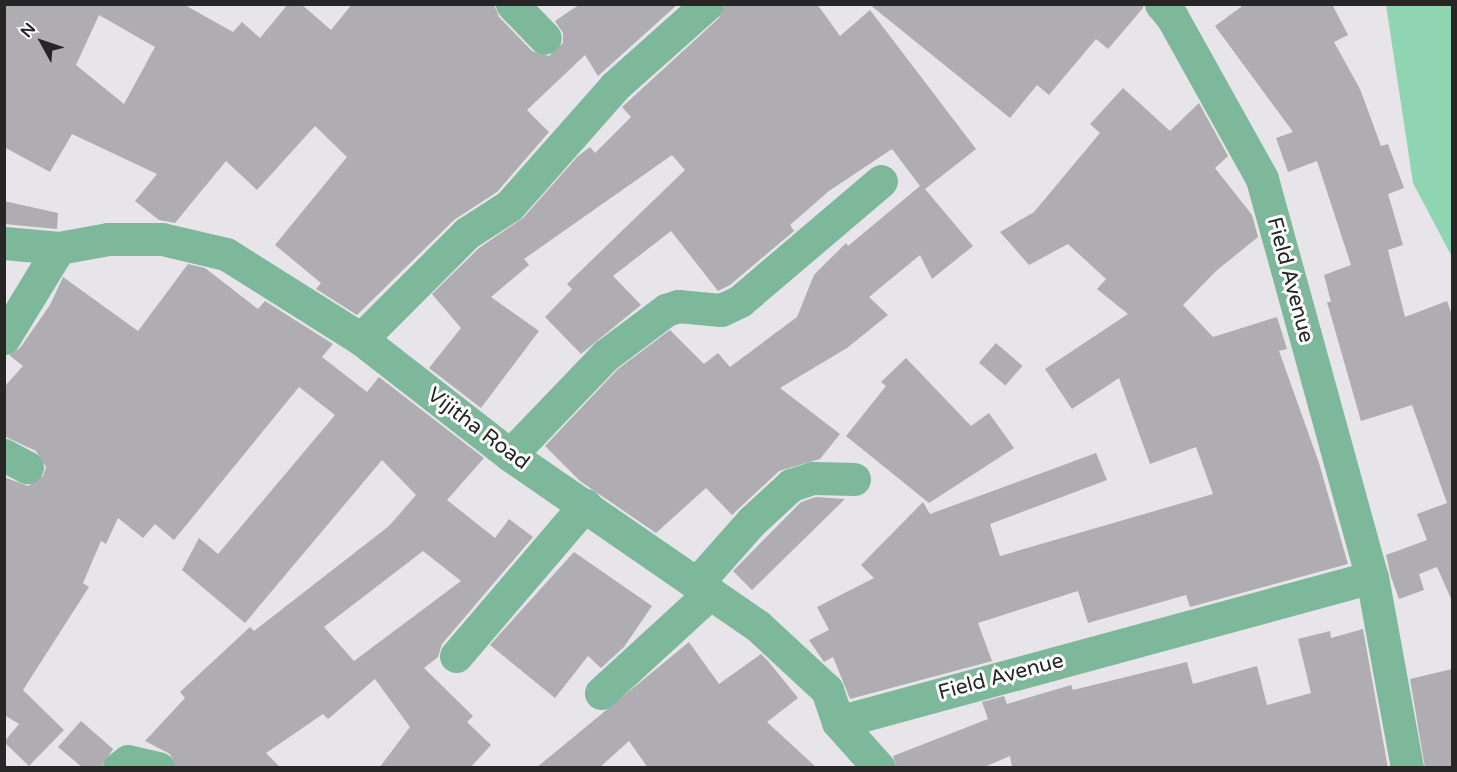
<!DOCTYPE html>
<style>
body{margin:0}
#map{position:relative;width:1457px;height:772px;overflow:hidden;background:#e7e5e9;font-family:"Varela Round",sans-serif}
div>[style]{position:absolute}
.green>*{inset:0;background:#90d5b2}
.building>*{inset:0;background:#afadb1;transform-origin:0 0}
.minor>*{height:33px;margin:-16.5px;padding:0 16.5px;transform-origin:16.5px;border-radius:16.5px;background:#7db89a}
span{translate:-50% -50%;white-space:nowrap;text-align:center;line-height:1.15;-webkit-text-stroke:6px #fff;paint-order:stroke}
.street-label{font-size:21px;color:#262627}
.frame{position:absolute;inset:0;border:6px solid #262627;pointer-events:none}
.north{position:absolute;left:12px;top:12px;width:60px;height:60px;-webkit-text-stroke:4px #fff;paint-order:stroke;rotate:310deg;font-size:16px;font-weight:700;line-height:24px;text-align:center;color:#262627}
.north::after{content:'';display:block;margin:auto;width:21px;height:27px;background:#262627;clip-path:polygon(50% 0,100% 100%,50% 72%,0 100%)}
</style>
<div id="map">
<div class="green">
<i style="clip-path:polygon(1386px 5px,1452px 5px,1452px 257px,1413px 183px)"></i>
</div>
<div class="building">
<i style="clip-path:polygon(evenodd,4px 4px,183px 4px,233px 32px,242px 22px,260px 38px,288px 4px,301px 4px,331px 30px,352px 4px,494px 4px,499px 17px,532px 51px,549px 56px,563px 43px,563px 33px,555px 21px,580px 4px,678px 4px,598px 76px,585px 55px,527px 110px,549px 132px,497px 192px,454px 220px,357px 315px,316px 289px,321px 283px,275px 245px,347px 157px,315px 126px,257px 190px,226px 161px,175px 223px,159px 220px,135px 201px,157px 174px,72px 134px,50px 172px,4px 147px,4px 4px,99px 15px,155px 47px,124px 104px,76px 65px,99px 15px)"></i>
<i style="clip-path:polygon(725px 4px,817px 4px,840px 36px,870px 10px,976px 149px,925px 189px,973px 246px,932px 279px,920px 255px,869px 297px,888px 315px,847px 348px,780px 388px,840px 434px,820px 459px,779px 471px,732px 515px,706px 488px,656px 533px,580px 481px,545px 446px,618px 369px,670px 330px,704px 364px,718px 353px,730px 367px,797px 317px,814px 275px,846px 243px,848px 246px,920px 186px,892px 149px,829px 191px,790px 225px,794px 231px,730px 285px,718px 291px,671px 231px,613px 276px,641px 305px,581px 354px,545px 317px,572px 289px,567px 284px,685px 170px,672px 155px,524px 259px,529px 265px,491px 297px,539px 331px,481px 408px,429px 368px,461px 328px,432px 294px,479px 248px,523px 218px,578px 156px,590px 147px,595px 153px,631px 117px,622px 107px,719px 18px)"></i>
<i style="clip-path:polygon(869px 4px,1143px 4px,1143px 8px,1108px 49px,1096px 39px,1049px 95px,1037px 85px,1010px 118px)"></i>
<i style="clip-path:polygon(1245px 4px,1332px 4px,1348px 35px,1334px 42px,1360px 89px,1381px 146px,1388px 144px,1404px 188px,1388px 194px,1403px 245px,1388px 250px,1405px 317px,1447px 301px,1452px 315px,1452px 601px,1437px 567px,1419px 574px,1424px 590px,1399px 599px,1391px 577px,1386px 555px,1427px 540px,1417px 514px,1447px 503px,1412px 405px,1361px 421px,1327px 302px,1331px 302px,1324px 275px,1351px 265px,1317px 161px,1288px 172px,1276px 138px,1293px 132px,1215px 26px)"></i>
<i style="clip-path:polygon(1123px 88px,1170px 131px,1199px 103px,1228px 156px,1215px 168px,1252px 215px,1258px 237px,1216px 271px,1183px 305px,1213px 337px,1277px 317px,1287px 349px,1279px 351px,1319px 463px,1348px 564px,1190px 607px,1186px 595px,1088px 623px,1078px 591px,978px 623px,992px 661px,850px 699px,833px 657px,824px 662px,809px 640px,829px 630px,817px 607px,874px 578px,861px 565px,923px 502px,930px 514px,1096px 453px,1107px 480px,990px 524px,1000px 556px,1213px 494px,1196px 447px,1150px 464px,1119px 378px,1072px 409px,1045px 369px,1128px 314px,1097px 289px,1106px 279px,1068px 244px,1029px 265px,1000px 232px,1034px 212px,1100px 133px,1090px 124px)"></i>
<i style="clip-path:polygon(4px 201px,58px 213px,57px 229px,4px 224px)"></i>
<i style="clip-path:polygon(evenodd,188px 264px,205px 268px,258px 309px,265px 301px,333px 344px,322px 357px,367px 392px,379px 377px,484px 458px,447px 500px,495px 538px,509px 519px,533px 537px,442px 644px,438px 657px,424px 668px,473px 716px,467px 722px,491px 745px,470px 768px,379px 768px,410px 727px,375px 679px,328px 719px,323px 714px,266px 753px,281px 768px,176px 768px,170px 754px,145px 741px,185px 698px,180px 692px,250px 627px,254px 631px,389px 526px,416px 495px,382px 460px,245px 623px,182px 570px,199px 538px,218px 554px,335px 415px,299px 387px,174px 540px,155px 524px,143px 538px,118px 518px,106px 544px,101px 541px,83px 583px,89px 587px,23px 690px,64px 730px,29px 766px,4px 742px,19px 724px,6px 716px,4px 719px,4px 477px,28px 486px,43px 476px,46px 467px,36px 451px,4px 436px,4px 387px,23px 366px,9px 355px,20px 348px,50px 305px,63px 277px,138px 331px,188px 264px,423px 551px,461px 581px,354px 661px,324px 627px,423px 551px)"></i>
<i style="left:996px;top:343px;width:35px;height:26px;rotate:41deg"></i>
<i style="clip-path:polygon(906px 358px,971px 426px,989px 413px,1014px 448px,929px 503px,846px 436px,886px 386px,881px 382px)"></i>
<i style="clip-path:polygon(816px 497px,845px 499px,752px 590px,733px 571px,801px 502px)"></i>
<i style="clip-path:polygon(574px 552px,652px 606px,624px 647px,601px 668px,588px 656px,555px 698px,490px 645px)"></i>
<i style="clip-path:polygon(1363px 629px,1388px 768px,1012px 768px,1010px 756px,982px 768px,897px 768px,893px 756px,988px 719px,982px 702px,1004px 696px,1007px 704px,1071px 685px,1073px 690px,1187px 662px,1193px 684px,1257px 666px,1267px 705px,1311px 693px,1298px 639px,1330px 631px,1331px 638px)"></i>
<i style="clip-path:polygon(689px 642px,719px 684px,761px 654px,768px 661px,798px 698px,767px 722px,817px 768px,648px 768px,629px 741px,599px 768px,536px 768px)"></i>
<i style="clip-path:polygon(1452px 669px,1452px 768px,1425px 768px,1410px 679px)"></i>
<i style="clip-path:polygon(81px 721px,113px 749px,101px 768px,83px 768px,58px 747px)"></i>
</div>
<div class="minor">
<i style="left:512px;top:4px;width:47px;rotate:45.9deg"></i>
<i style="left:1161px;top:4px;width:17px;rotate:50deg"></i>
<i style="left:1172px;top:17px;width:185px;rotate:60.9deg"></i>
<i style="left:1262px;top:179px;width:413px;rotate:74.6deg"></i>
<i style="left:1372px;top:577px;width:194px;rotate:79.6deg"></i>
<i style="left:4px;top:243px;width:55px;rotate:5.2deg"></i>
<i style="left:59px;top:248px;width:50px;rotate:-10.4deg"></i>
<i style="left:108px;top:239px;width:54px"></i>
<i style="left:162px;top:239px;width:66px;rotate:13.2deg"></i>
<i style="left:226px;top:254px;width:160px;rotate:32.2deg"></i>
<i style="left:361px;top:339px;width:189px;rotate:37.9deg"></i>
<i style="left:510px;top:455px;width:301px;rotate:34.6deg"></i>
<i style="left:758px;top:626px;width:94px;rotate:42.8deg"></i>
<i style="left:827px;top:690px;width:34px;rotate:71deg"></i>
<i style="left:838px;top:722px;width:62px;rotate:48.3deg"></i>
<i style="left:4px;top:338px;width:105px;rotate:-58.6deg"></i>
<i style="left:361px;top:339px;width:150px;rotate:-45deg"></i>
<i style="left:467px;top:233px;width:50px;rotate:-32.7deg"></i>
<i style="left:509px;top:206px;width:160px;rotate:-48.5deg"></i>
<i style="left:615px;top:86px;width:123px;rotate:-41.7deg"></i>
<i style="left:4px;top:455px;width:26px;rotate:28deg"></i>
<i style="left:510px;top:455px;width:139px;rotate:-46.2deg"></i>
<i style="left:606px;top:355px;width:75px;rotate:-36.9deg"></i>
<i style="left:666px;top:310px;width:13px;rotate:-18deg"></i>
<i style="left:678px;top:306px;width:43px;rotate:5.3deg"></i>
<i style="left:721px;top:310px;width:21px;rotate:-25deg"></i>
<i style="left:740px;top:301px;width:185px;rotate:-40.4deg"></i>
<i style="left:696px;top:584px;width:84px;rotate:-48.4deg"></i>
<i style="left:752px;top:521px;width:53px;rotate:-42.7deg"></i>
<i style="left:791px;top:485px;width:23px;rotate:-18deg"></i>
<i style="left:813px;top:478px;width:41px;rotate:1.4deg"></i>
<i style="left:456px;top:656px;width:199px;rotate:-49.5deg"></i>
<i style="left:601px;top:693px;width:148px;rotate:-42.5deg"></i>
<i style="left:838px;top:722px;width:553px;rotate:-15.19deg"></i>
<i style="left:119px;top:768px;width:11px;rotate:-38deg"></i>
<i style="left:128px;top:761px;width:31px;rotate:13deg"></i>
</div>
<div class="street-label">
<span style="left:1290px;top:280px;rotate:75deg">Field Avenue</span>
<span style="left:478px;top:429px;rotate:37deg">Vijitha Road</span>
<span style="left:1001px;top:677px;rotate:-15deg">Field Avenue</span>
</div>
<div class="frame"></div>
<div class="north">N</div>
</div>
